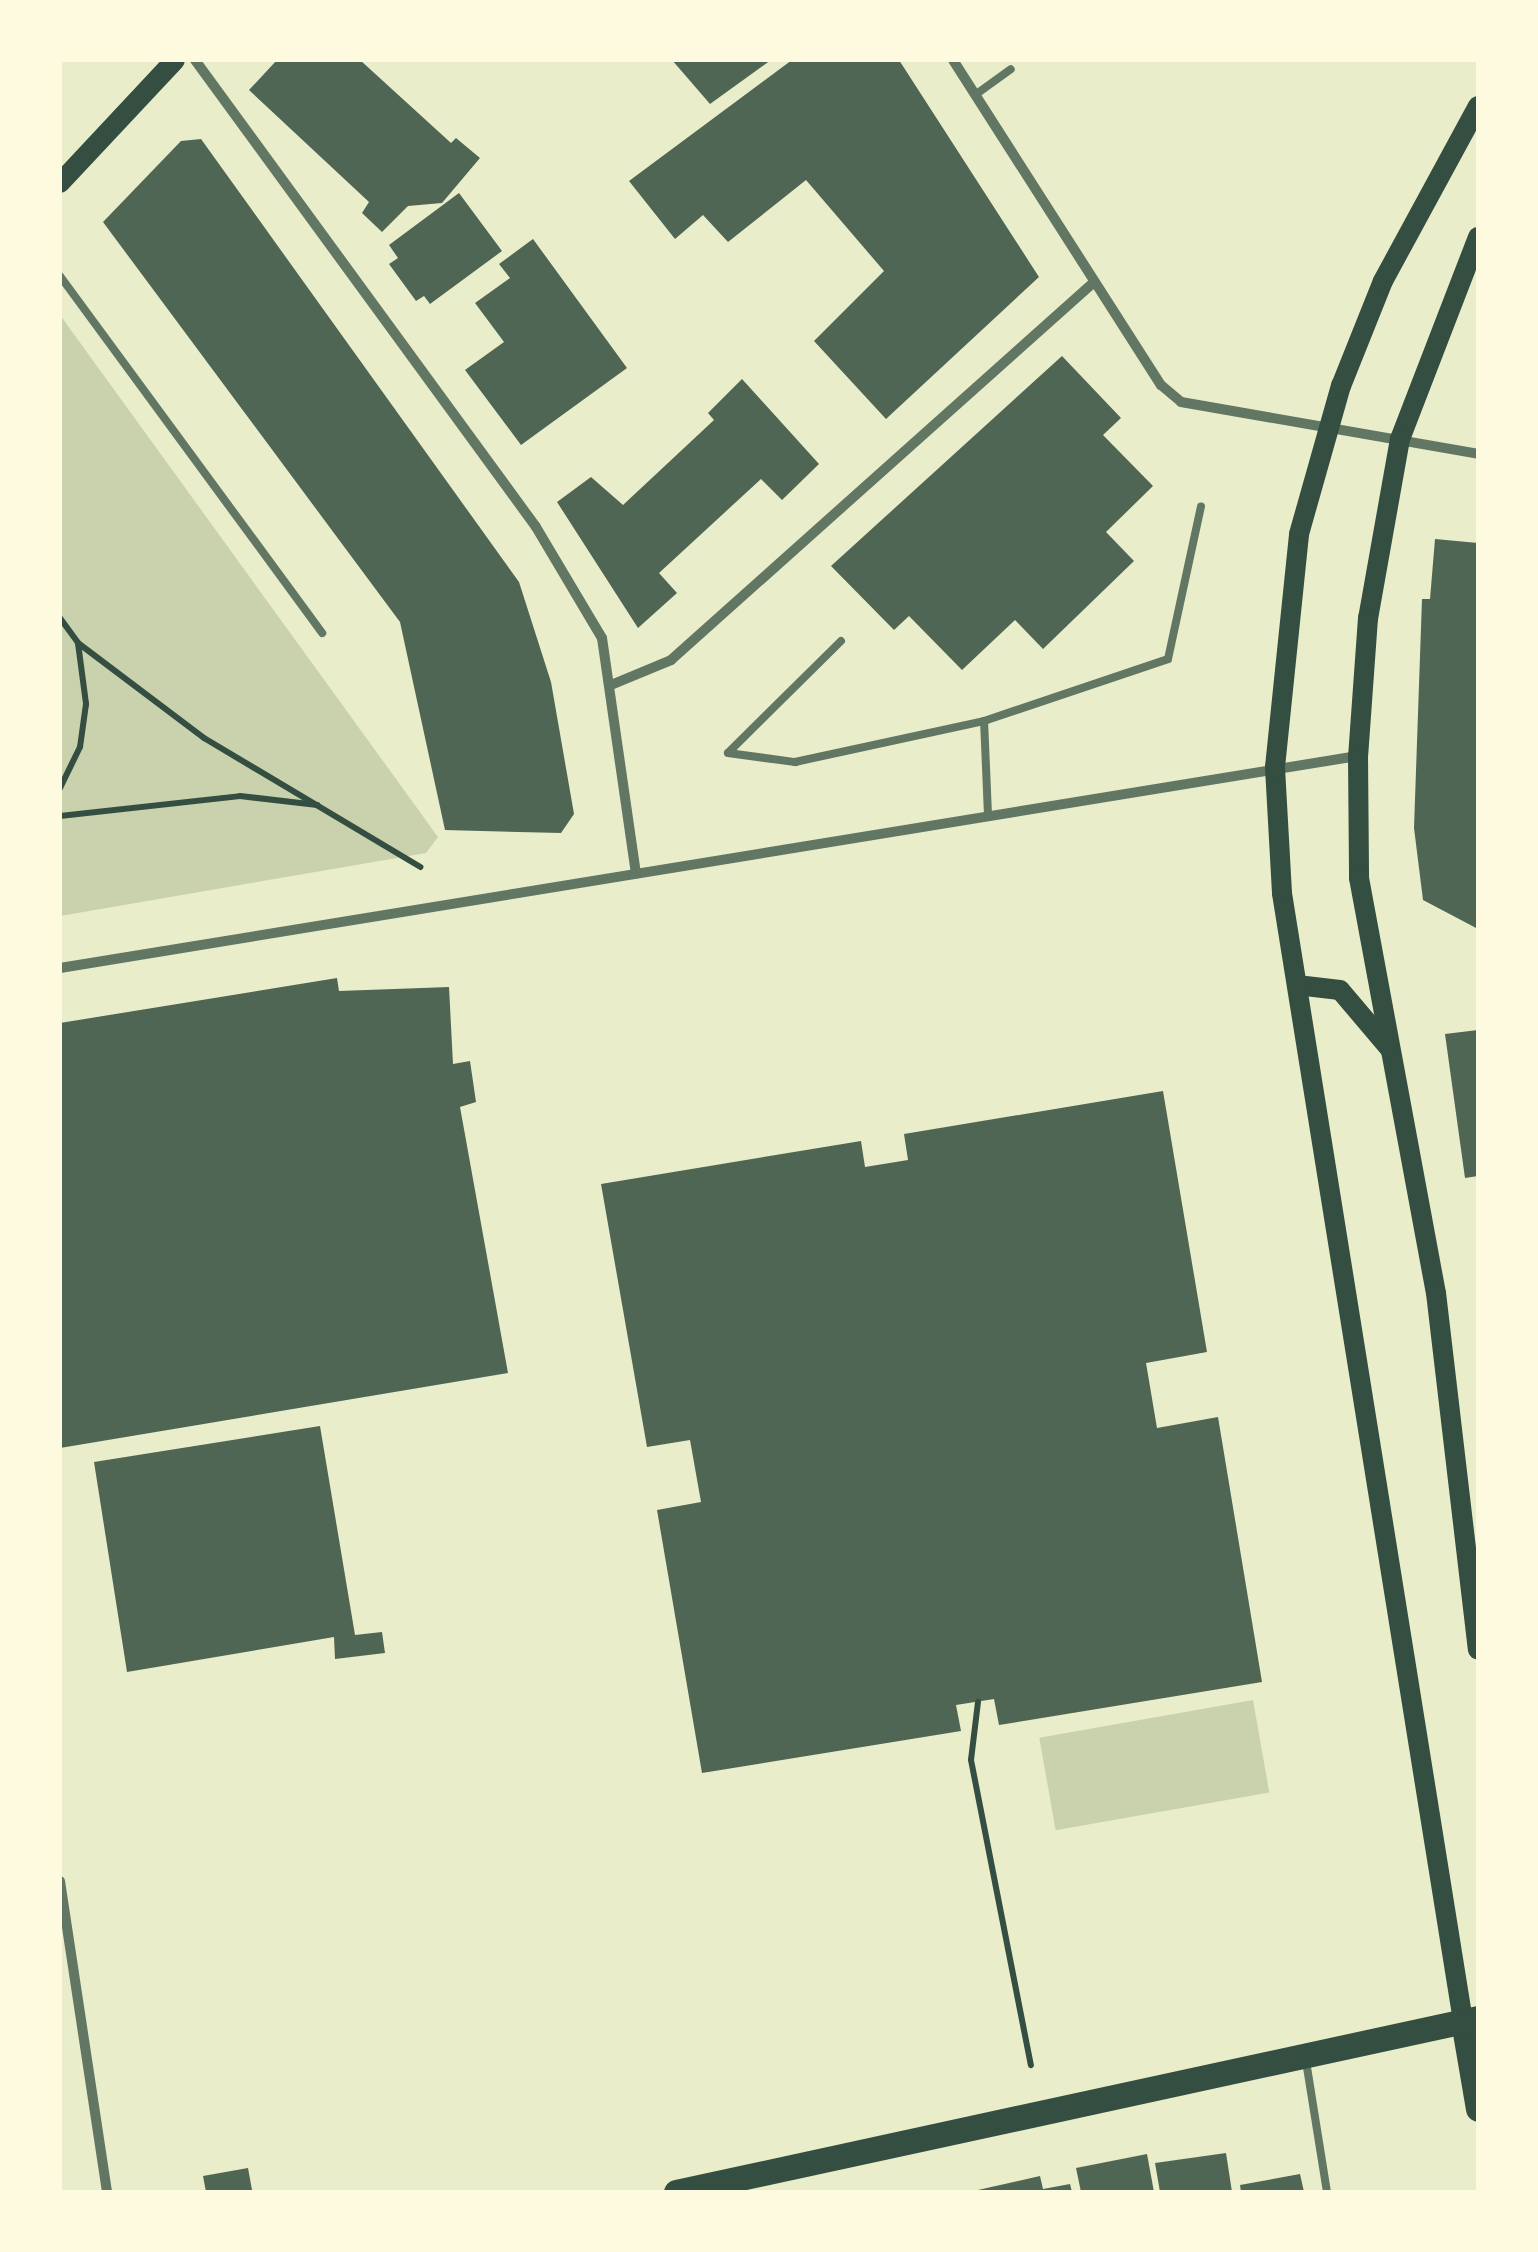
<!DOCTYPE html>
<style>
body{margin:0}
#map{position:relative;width:1538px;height:2252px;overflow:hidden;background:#e9edc9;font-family:Cabin,sans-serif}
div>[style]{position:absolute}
.green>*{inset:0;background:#cad2ad;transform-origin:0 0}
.building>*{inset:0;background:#4f6655}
.path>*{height:6px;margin:-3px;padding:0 3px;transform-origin:3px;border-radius:3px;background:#344e41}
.service>*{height:8px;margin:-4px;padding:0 4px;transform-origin:4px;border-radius:4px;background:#617663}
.minor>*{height:10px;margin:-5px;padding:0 5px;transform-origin:5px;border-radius:5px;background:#617663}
.secondary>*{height:20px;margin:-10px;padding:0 10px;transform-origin:10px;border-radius:10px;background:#344e41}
.primary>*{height:25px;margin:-12.5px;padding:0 12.5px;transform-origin:12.5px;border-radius:12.5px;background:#344e41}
span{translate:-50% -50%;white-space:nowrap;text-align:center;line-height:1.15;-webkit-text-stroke:9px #fefae0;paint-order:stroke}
.frame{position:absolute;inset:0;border:62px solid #fefae0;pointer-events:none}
</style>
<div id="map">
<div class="green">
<i style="clip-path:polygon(60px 315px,438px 837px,426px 853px,60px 916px)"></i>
<i style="left:1253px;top:1700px;width:94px;height:217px;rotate:80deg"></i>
</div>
<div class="building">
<i style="clip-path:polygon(277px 60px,360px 60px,451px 143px,456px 138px,480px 158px,442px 203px,408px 206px,382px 232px,362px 213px,369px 202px,249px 90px)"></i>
<i style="clip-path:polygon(672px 60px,771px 60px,710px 104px)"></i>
<i style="clip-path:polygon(792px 60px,899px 60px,1039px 277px,886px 419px,814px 341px,884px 271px,806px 180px,728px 242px,703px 215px,675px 239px,629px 181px)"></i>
<i style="clip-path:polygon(201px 139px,519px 582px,551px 682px,574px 814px,561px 833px,445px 830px,400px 622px,103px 222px,181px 141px)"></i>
<i style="clip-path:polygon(459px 193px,502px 251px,430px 304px,424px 296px,416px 301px,389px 264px,398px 258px,389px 245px)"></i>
<i style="clip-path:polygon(533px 239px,627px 368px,521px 445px,465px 370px,504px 342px,475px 303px,510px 278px,499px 264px)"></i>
<i style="clip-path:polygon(1062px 356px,1121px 418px,1103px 435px,1153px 486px,1106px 532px,1134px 561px,1043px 649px,1015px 620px,962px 670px,909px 616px,894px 630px,831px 566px)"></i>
<i style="clip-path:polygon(742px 379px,819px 464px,782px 500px,761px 479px,659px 573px,677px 593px,638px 628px,557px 502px,591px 477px,623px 505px,714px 420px,708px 413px)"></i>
<i style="clip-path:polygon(1435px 539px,1478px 543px,1478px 929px,1423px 900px,1414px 828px,1422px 599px,1430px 599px)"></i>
<i style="clip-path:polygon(337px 978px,339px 991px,449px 987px,453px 1064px,470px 1061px,476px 1102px,460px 1107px,508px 1373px,60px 1448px,60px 1023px)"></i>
<i style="clip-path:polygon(1478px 1030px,1478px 1176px,1465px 1178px,1445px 1034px)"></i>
<i style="clip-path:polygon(1163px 1091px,1207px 1352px,1146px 1363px,1157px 1428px,1218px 1417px,1262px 1682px,999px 1725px,994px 1699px,956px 1705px,961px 1731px,702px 1773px,657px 1510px,701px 1502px,690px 1440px,647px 1447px,601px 1184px,861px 1141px,865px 1167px,908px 1160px,904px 1134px)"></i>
<i style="clip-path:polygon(320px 1426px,355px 1635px,382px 1632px,385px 1653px,335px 1659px,334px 1637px,127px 1672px,94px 1462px)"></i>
<i style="clip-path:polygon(1226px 2153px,1232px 2192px,1160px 2192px,1155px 2163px)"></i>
<i style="clip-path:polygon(1147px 2154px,1154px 2192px,1081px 2192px,1076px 2168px)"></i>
<i style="clip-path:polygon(248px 2168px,252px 2190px,274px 2192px,206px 2192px,203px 2176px)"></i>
<i style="clip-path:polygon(1300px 2174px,1304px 2192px,1241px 2192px,1240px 2185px)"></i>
<i style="clip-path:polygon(1040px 2176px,1043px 2189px,1070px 2184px,1072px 2192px,969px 2192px)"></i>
</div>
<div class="path">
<i style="left:60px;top:618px;width:31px;rotate:54deg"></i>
<i style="left:78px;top:643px;width:62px;rotate:82.5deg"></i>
<i style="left:86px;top:704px;width:43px;rotate:97.9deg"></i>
<i style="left:80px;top:747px;width:46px;rotate:116deg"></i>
<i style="left:78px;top:643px;width:158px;rotate:37deg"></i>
<i style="left:204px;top:738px;width:252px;rotate:30.8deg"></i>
<i style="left:60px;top:816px;width:181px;rotate:-6.3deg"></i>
<i style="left:240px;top:796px;width:78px;rotate:6.7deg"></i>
<i style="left:978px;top:1702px;width:58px;rotate:96.9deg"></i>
<i style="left:971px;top:1760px;width:311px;rotate:78.9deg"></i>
</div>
<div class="service">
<i style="left:975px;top:95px;width:44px;rotate:-35.8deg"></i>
<i style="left:60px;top:276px;width:443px;rotate:53.7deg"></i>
<i style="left:841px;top:641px;width:159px;rotate:135.3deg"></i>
<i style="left:728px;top:753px;width:68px;rotate:7.7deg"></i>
<i style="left:795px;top:762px;width:193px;rotate:-12.2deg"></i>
<i style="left:988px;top:815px;width:94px;rotate:-92.4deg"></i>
<i style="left:984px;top:721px;width:194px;rotate:-18.6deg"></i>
<i style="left:1168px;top:659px;width:156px;rotate:-77.8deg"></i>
<i style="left:1306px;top:2061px;width:133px;rotate:80.9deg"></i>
</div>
<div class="minor">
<i style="left:195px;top:60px;width:578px;rotate:53.86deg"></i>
<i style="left:536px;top:527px;width:129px;rotate:59.3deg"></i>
<i style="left:602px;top:638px;width:238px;rotate:81.8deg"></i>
<i style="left:953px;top:60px;width:386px;rotate:57.4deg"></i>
<i style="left:1161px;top:385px;width:26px;rotate:40deg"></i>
<i style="left:1181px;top:402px;width:302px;rotate:9.9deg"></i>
<i style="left:611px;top:685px;width:65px;rotate:-22.6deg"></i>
<i style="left:671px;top:660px;width:567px;rotate:-41.78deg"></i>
<i style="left:60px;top:968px;width:1315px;rotate:-9.28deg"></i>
<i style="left:60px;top:1881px;width:315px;rotate:81.4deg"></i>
</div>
<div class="secondary">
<i style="left:60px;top:183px;width:168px;rotate:-46.9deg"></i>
<i style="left:1478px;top:237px;width:217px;rotate:111.1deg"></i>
<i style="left:1400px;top:439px;width:182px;rotate:100.1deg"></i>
<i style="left:1368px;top:618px;width:138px;rotate:94.1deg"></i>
<i style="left:1358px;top:756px;width:122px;rotate:89.5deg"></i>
<i style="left:1359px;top:878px;width:422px;rotate:79.5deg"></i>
<i style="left:1436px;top:1293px;width:359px;rotate:83.3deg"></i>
<i style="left:1297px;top:985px;width:43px;rotate:6.6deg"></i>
<i style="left:1340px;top:990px;width:77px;rotate:49.7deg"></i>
<i style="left:1463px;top:2021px;width:1142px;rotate:-99.12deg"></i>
<i style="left:1282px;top:893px;width:126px;rotate:-93.2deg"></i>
<i style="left:1275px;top:767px;width:234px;rotate:-84.1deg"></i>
<i style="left:1299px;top:534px;width:154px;rotate:-74.2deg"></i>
<i style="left:1341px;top:386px;width:113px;rotate:-68.2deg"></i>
<i style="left:1383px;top:281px;width:199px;rotate:-61.5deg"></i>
</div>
<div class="primary">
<i style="left:1463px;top:2021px;width:89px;rotate:80.3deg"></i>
<i style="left:676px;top:2192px;width:821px;rotate:-12.24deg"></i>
</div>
<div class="frame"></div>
</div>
